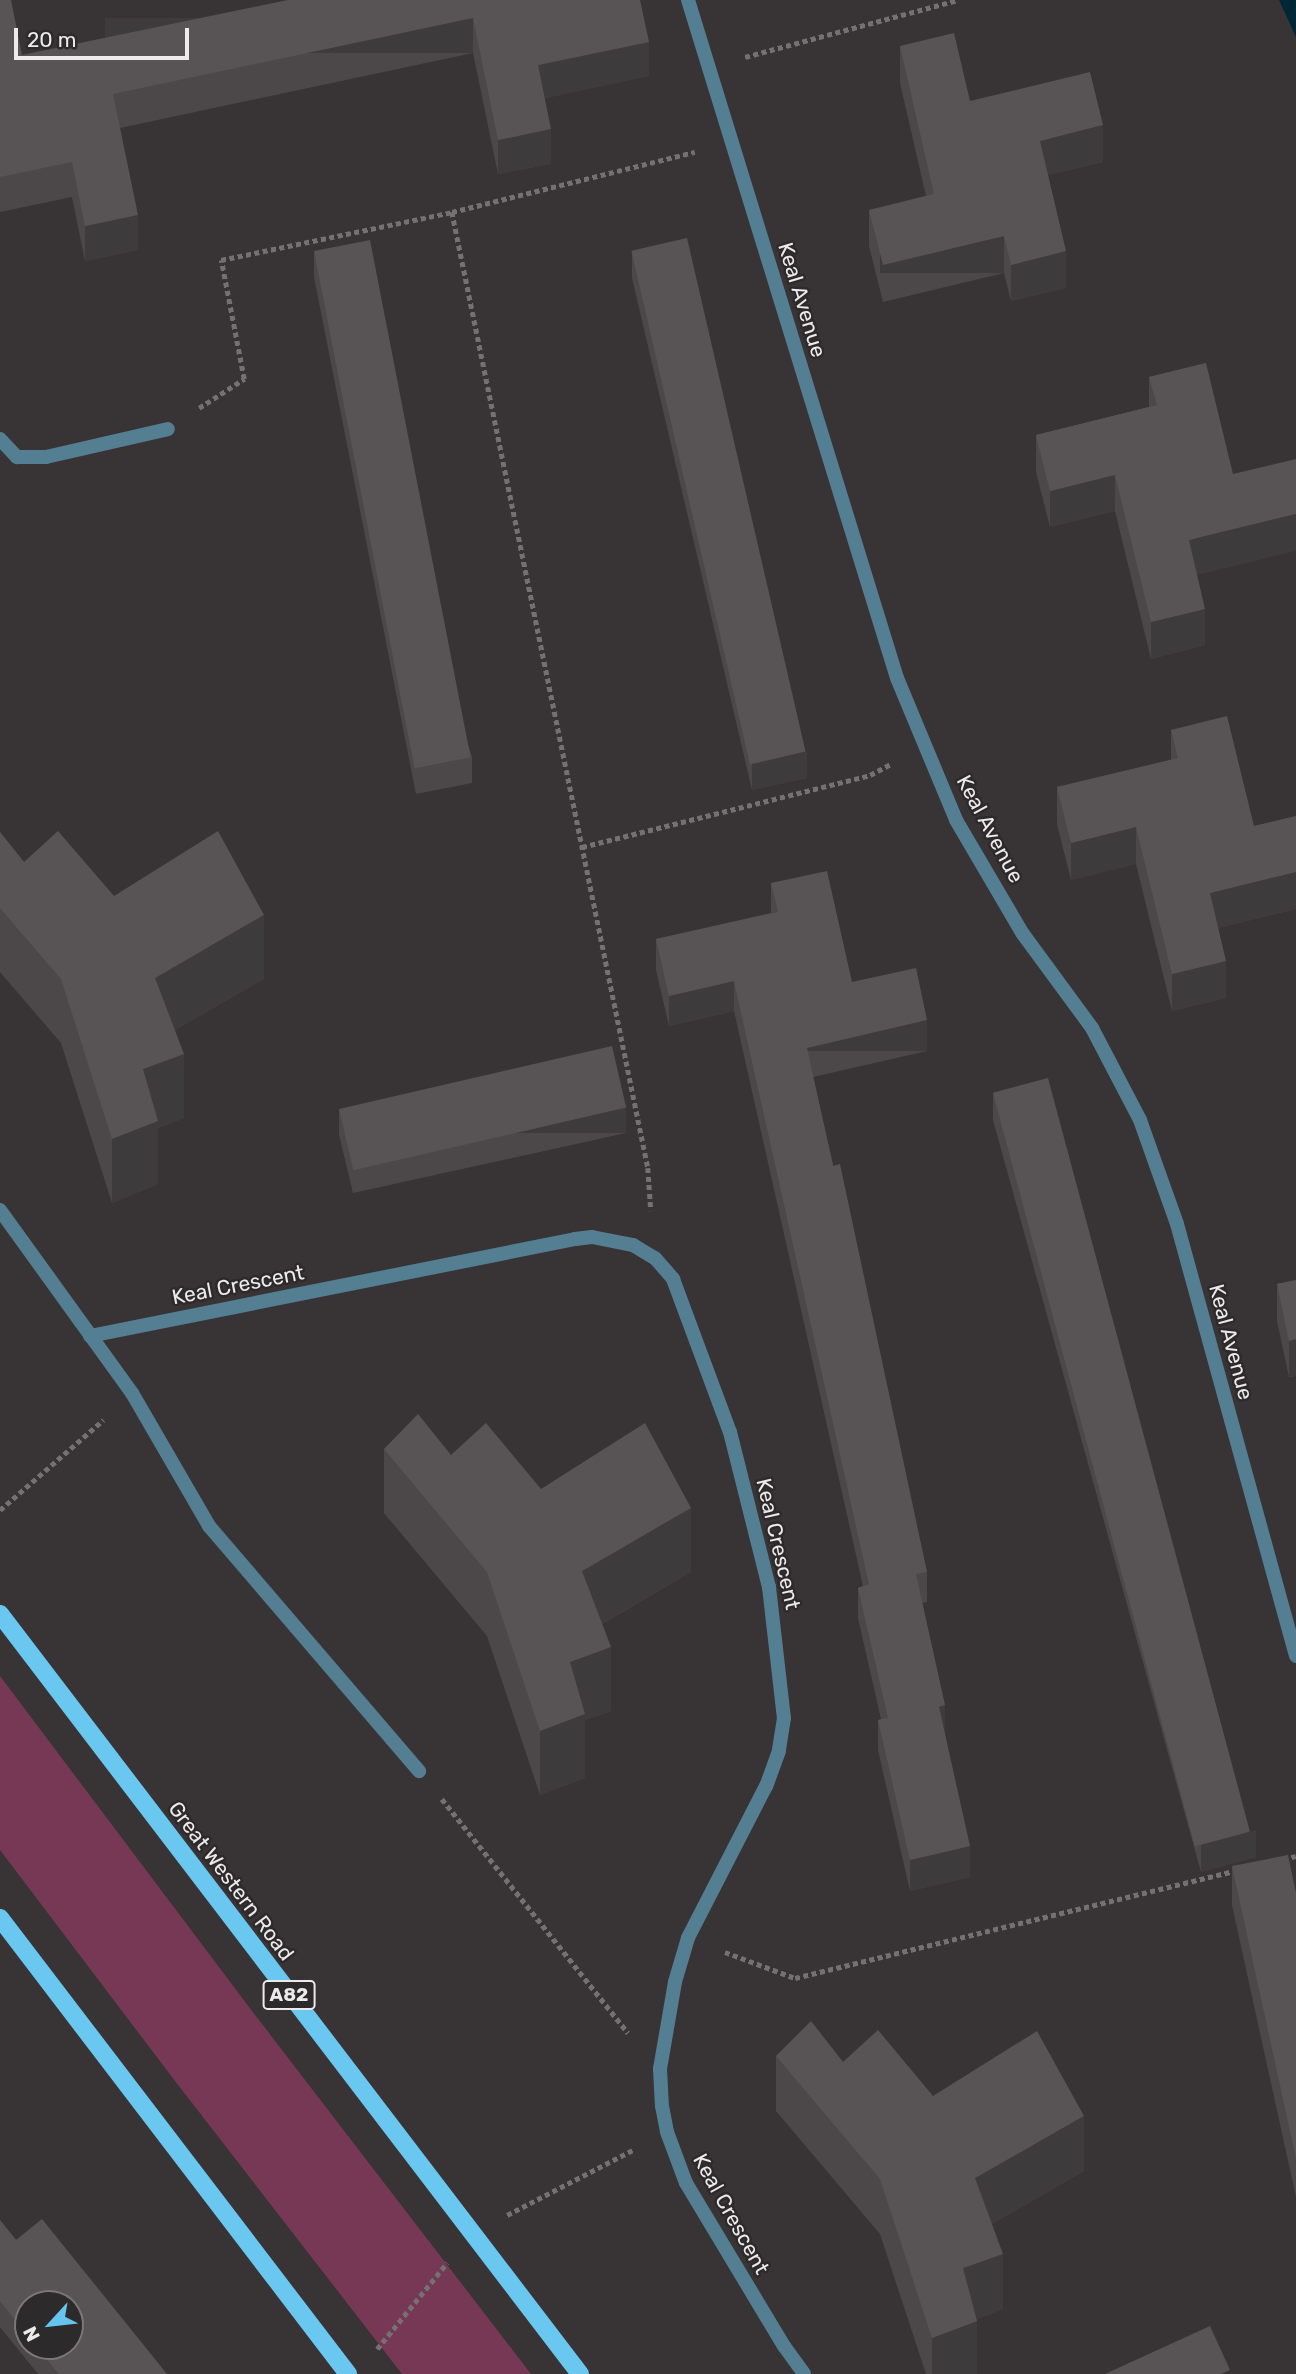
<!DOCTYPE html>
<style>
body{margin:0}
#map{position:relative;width:1296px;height:2374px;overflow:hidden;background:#383435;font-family:Rubik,sans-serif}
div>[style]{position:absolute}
.green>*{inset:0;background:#763854}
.water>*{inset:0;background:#002736}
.path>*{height:4.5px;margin-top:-2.25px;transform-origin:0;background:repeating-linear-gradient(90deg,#757172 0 5px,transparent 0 8.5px)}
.minor>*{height:14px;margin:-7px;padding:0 7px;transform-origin:7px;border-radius:7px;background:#547e92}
.primary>*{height:18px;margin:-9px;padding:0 9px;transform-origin:9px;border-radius:9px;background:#6ac7f0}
.wall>*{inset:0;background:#4c484a}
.shaded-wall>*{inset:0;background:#3e3b3c;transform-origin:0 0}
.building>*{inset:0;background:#585456;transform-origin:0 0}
span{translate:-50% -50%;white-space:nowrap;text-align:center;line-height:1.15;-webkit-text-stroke:5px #2d2a2b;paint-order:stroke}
.shield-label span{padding:2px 5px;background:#2d2a2b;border:2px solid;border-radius:5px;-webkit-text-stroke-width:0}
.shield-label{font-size:19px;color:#eceaeb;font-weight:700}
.street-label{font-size:21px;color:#eceaeb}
.north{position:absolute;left:14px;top:2290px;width:70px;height:70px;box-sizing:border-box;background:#2d2a2b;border:2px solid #797778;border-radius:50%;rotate:243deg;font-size:19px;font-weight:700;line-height:28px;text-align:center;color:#eceaeb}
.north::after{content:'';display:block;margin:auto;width:24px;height:32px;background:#65c5ef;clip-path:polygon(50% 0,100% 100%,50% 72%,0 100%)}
.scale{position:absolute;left:14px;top:28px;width:175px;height:32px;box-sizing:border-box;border:4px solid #eceaeb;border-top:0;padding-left:9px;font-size:21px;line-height:24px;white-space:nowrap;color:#eceaeb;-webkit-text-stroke:5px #2d2a2b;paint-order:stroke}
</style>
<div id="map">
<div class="green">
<i style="clip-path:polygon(0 1676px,252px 2011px,531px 2374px,402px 2374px,175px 2081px,0 1850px)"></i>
</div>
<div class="water">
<i style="clip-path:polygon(1279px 0,1296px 0,1296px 37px)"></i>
</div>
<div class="path">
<i style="left:745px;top:57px;width:220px;rotate:-15deg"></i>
<i style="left:452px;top:212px;width:250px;rotate:-13.9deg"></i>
<i style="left:199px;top:408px;width:54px;rotate:-32.8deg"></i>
<i style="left:244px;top:379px;width:121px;rotate:-100.9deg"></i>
<i style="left:221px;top:260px;width:236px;rotate:-11.7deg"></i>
<i style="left:452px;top:212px;width:976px;rotate:78.41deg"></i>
<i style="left:648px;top:1168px;width:43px;rotate:86deg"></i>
<i style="left:582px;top:847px;width:297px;rotate:-14deg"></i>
<i style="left:870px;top:775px;width:24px;rotate:-28deg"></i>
<i style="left:0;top:1510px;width:137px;rotate:-41.1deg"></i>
<i style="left:442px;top:1799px;width:299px;rotate:51.5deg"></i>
<i style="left:1283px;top:1859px;width:13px;rotate:-13deg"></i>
<i style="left:725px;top:1952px;width:75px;rotate:20.4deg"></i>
<i style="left:795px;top:1978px;width:455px;rotate:-13.7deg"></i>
<i style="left:507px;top:2215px;width:142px;rotate:-27.3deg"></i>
<i style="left:377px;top:2349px;width:111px;rotate:-50.9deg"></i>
</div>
<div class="minor">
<i style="left:688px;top:0;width:709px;rotate:72.87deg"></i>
<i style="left:897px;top:678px;width:154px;rotate:67.4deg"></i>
<i style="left:956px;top:820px;width:132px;rotate:59.6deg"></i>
<i style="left:1023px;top:934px;width:117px;rotate:53.7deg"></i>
<i style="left:1092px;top:1028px;width:104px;rotate:62.4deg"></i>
<i style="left:1140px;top:1120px;width:110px;rotate:70.4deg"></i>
<i style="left:1177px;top:1224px;width:448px;rotate:74.6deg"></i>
<i style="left:0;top:439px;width:25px;rotate:47deg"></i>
<i style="left:17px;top:457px;width:29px"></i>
<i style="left:46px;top:457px;width:125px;rotate:-12.9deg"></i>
<i style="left:0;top:1210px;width:226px;rotate:54.2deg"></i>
<i style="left:132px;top:1393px;width:154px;rotate:59.9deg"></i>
<i style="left:209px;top:1526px;width:323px;rotate:49.4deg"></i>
<i style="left:90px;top:1336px;width:495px;rotate:-11.3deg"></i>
<i style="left:575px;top:1239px;width:17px;rotate:-7deg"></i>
<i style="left:592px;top:1237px;width:42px;rotate:11deg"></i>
<i style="left:633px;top:1245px;width:26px;rotate:31deg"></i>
<i style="left:655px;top:1258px;width:28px;rotate:49deg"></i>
<i style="left:673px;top:1279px;width:163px;rotate:69.6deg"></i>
<i style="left:730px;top:1432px;width:160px;rotate:75.9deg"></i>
<i style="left:769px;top:1587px;width:132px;rotate:83.5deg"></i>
<i style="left:784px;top:1718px;width:33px;rotate:99deg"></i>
<i style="left:779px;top:1751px;width:37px;rotate:110deg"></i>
<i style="left:766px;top:1786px;width:171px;rotate:117.2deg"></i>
<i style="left:688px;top:1938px;width:46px;rotate:106.5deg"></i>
<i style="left:675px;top:1982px;width:88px;rotate:99.8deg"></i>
<i style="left:660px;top:2069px;width:37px;rotate:87deg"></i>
<i style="left:662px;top:2106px;width:26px;rotate:79deg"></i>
<i style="left:667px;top:2132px;width:54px;rotate:69.6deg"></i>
<i style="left:686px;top:2183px;width:190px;rotate:59deg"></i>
<i style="left:784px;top:2346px;width:34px;rotate:54deg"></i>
</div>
<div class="primary">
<i style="left:0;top:1614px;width:956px;rotate:52.65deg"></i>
<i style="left:0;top:1918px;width:574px;rotate:52.65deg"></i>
</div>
<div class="wall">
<i style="clip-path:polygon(0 0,22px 55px,640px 0,649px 76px,544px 98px,551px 164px,498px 174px,473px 53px,120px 128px,138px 250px,85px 261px,72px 197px,0 212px)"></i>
<i style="clip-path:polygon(900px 46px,970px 101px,1103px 162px,1048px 175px,1066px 288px,1011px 301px,1004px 273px,883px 302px,869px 246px,869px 210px,926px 196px,900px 83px)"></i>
<i style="clip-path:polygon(314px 251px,472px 757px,472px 783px,416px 794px,314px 277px)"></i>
<i style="clip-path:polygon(632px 251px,807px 778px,752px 790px,632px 278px)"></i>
<i style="clip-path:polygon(1206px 363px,1197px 575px,1205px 645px,1151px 659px,1115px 511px,1050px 527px,1036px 472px,1036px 435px,1149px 407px,1149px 377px)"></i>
<i style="clip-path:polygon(1171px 730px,1254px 826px,1296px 816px,1296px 909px,1218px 928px,1226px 998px,1172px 1011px,1136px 864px,1071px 880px,1057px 824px,1057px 787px,1171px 760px)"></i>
<i style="clip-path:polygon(0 832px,24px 862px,114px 896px,264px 979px,175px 1030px,184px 1118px,158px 1128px,158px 1184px,112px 1203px,61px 1043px,0 972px)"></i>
<i style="clip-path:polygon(771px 883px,852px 982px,927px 1051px,813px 1077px,927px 1572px,927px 1602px,922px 1603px,970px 1877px,910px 1891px,878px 1750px,878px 1720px,881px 1719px,858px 1618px,858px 1588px,863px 1586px,734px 1011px,669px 1026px,656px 970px,656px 939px,771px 913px)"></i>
<i style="clip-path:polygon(993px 1094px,1256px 1857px,1201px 1872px,993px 1120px)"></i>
<i style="clip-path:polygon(339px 1109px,626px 1133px,353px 1193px,339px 1135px)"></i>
<i style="clip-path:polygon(1296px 1280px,1296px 1376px,1289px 1377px,1277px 1321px,1277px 1284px)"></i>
<i style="clip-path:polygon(384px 1449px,451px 1455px,541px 1489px,691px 1572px,602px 1624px,611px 1711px,585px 1720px,585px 1778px,540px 1795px,487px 1636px,384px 1513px)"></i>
<i style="clip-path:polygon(1232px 1866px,1296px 1893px,1296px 2197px,1232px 1905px)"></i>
<i style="clip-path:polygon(776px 2056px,843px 2062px,933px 2096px,1084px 2171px,992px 2224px,1003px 2309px,977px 2319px,977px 2374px,926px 2374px,880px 2234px,776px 2111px)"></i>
<i style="clip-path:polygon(evenodd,0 2220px,16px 2240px,167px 2374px,38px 2374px,0 2327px,0 2220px,28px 2304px,70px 2346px,28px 2346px,28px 2304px)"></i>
</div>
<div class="shaded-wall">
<i style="left:473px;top:18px;width:35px;height:368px;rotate:90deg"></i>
<i style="clip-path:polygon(649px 42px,649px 76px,538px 100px,538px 65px)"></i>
<i style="clip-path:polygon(1103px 125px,1103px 162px,1040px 177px,1040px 141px)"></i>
<i style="clip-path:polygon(551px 129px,551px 164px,498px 174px,498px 140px)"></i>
<i style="clip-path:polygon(138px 215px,138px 250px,85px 261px,85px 226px)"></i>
<i style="left:1004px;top:236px;width:37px;height:124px;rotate:90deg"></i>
<i style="clip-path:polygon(1066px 251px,1066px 288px,1011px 301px,1011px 265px)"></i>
<i style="clip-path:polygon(1115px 475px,1115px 511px,1050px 527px,1050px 491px)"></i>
<i style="clip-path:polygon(1296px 514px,1296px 551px,1189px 577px,1189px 540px)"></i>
<i style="clip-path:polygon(1205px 609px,1205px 645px,1151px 659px,1151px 622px)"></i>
<i style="clip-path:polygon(807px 751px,807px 778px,752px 790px,752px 764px)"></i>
<i style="clip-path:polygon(1136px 827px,1136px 864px,1071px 880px,1071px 843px)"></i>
<i style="clip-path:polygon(1296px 872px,1296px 909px,1210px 930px,1210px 893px)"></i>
<i style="clip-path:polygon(264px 915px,264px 979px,155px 1042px,155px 978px)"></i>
<i style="clip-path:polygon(1226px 961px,1226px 998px,1172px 1011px,1172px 974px)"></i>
<i style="clip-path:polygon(734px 981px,734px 1011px,669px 1026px,669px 996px)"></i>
<i style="left:927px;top:1020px;width:31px;height:123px;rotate:90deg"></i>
<i style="clip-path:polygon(184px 1054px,184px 1118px,158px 1128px,158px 1184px,112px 1203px,112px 1139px,143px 1069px)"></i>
<i style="left:626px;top:1107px;width:26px;height:280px;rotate:90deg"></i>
<i style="left:1296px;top:1339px;width:37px;height:7px;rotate:90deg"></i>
<i style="clip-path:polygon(691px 1508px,691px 1572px,582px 1635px,582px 1571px)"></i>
<i style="clip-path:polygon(611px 1647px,611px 1711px,585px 1720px,585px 1778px,540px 1795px,540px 1731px,570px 1662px)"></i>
<i style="clip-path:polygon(945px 1705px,945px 1736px,939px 1707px)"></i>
<i style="clip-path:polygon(1256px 1830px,1256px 1857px,1201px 1872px,1201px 1845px)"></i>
<i style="clip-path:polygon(970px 1846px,970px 1877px,910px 1891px,910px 1860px)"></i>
<i style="clip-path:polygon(1084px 2116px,1084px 2171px,975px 2234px,975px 2178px)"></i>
<i style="clip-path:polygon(1003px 2254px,1003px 2309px,963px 2324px,963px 2268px)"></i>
<i style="clip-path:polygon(977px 2321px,977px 2374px,932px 2374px,932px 2338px)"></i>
</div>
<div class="building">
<i style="clip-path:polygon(0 0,11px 0,22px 55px,288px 0,640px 0,649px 42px,538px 65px,551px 129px,498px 140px,473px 18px,113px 94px,138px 215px,85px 226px,72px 162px,0 177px)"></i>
<i style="clip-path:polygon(954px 33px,970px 101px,1090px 72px,1103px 125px,1040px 141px,1066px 251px,1011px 265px,1004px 236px,883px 265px,869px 210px,934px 194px,900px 46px)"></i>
<i style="left:687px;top:238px;width:527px;height:57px;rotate:77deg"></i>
<i style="left:370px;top:240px;width:527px;height:57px;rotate:79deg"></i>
<i style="clip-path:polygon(1206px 363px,1233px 474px,1296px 459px,1296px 514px,1189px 540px,1205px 609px,1151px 622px,1115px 475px,1050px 491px,1036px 435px,1157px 405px,1149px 377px)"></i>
<i style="clip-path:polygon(1227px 716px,1254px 826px,1296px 816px,1296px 872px,1210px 893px,1226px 961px,1172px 974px,1136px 827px,1071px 843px,1057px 787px,1178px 758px,1171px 730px)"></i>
<i style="clip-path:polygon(58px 831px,114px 896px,218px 831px,264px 915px,155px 978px,184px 1054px,143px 1069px,158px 1121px,112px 1139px,61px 979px,0 908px,0 832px,24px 862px)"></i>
<i style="clip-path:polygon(827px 871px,852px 982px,916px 968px,927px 1020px,807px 1048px,833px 1166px,840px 1164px,927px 1572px,916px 1574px,945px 1705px,939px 1707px,970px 1846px,910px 1860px,878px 1720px,888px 1718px,858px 1588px,869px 1584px,734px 981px,669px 996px,656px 939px,778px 912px,771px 883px)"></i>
<i style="left:612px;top:1046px;width:63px;height:280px;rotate:77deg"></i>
<i style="left:1048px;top:1078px;width:780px;height:57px;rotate:75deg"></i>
<i style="clip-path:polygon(1296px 1280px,1296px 1339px,1289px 1341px,1277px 1284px)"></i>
<i style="clip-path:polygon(418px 1414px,451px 1455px,486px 1423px,541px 1489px,645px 1423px,691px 1508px,582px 1571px,611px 1647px,570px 1662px,585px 1714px,540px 1731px,487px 1572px,384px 1449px)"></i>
<i style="clip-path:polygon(1288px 1855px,1296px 1893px,1296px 2158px,1232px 1866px)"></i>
<i style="clip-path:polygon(811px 2021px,843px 2062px,878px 2030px,933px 2096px,1037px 2031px,1084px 2116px,975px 2178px,1003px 2254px,963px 2268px,977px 2321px,932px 2338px,880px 2179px,776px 2056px)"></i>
<i style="clip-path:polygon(42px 2219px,167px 2374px,59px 2374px,36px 2346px,70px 2346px,70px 2304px,28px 2304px,28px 2336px,0 2301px,0 2220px,16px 2240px)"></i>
<i style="clip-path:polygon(1210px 2326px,1230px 2370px,1221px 2374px,1105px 2374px)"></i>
</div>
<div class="shield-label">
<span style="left:289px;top:1995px">A82</span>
</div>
<div class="street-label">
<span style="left:802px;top:300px;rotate:73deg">Keal Avenue</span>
<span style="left:990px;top:829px;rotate:62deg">Keal Avenue</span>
<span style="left:238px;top:1285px;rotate:-11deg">Keal Crescent</span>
<span style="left:1231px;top:1342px;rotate:75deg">Keal Avenue</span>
<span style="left:778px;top:1544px;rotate:77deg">Keal Crescent</span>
<span style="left:231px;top:1881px;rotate:53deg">Great Western Road</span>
<span style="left:731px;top:2214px;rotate:61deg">Keal Crescent</span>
</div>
<div class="north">N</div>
<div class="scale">20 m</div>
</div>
